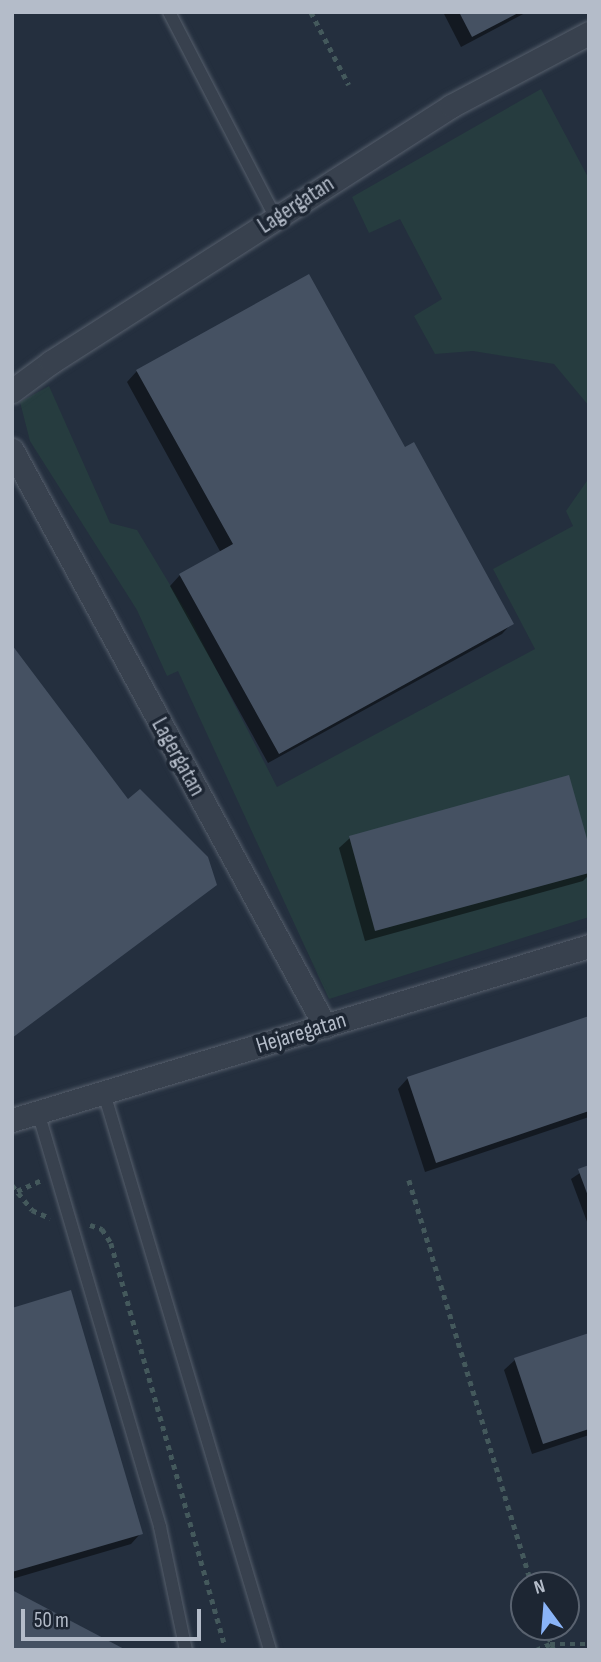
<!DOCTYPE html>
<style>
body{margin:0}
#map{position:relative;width:601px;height:1662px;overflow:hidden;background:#242f3e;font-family:"Sofia Sans Condensed",sans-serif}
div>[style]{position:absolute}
.green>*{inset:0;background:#263c3f}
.shadow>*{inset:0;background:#0007}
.building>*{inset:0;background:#455162}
.path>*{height:4.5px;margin-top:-2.25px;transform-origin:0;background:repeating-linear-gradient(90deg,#44595c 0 5px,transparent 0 10px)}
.roads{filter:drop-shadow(0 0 2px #565f6c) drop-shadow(0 0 2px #565f6c)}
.service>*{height:12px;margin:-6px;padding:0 6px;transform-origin:6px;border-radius:6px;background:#38414e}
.minor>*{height:23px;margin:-11.5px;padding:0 11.5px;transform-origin:11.5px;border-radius:11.5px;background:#38414e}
span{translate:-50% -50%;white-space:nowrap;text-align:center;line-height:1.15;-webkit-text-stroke:7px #1d2633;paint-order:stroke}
.street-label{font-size:23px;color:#b4bcc9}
.frame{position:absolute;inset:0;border:14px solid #b4bcc9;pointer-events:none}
.north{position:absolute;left:510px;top:1571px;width:70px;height:70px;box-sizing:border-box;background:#1d2633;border:2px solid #59626f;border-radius:50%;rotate:344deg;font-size:19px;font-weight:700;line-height:28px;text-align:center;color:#b4bcc9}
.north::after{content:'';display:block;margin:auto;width:24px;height:32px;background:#8ab4f8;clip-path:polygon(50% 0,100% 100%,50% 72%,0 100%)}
.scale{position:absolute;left:21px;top:1609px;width:180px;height:32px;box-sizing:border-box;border:4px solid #b4bcc9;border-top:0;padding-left:9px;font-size:21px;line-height:24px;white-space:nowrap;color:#b4bcc9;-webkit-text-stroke:5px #1d2633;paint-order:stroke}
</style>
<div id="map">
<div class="green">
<i style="clip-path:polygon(541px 89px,589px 179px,589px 406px,554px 364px,473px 351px,435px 354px,414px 316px,442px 299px,400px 219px,369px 233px,352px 197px)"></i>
<i style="clip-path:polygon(49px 386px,110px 523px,137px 530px,190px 618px,277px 787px,535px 649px,493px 569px,573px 526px,566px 511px,589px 478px,589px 917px,329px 999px,178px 671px,167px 676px,137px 610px,30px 441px,20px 402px)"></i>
</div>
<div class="shadow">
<i style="clip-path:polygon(443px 12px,527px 12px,461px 47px)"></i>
<i style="clip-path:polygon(137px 371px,404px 450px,512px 623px,502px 634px,268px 763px,170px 586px,180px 575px,221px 553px,127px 382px)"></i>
<i style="clip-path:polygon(350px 838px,589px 853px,589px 875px,583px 881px,365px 941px,339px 848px)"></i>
<i style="clip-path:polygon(589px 1020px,589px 1117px,425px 1172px,398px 1089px,408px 1078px)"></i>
<i style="clip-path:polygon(589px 1167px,589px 1227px,571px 1179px)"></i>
<i style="clip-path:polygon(12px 1310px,141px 1533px,131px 1544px,12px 1579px)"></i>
<i style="clip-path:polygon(589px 1335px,589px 1435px,532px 1454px,504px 1370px,515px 1360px)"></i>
</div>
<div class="building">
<i style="clip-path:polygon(459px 12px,520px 12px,472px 37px)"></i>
<i style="clip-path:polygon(309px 274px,405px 447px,414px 442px,514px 624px,279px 754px,179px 574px,233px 544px,136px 370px)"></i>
<i style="clip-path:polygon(12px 645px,128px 799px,140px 789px,208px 857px,217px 885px,12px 1038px)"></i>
<i style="clip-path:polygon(569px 775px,589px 846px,589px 873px,375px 931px,349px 836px)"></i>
<i style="clip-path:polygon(589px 1016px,589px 1111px,436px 1163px,407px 1077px)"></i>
<i style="clip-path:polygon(589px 1165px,589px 1196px,588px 1196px,578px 1169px)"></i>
<i style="clip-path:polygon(71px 1290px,143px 1534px,12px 1572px,12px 1308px)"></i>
<i style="clip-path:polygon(589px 1333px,589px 1429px,543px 1444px,514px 1358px)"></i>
<i style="clip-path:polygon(12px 1590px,126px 1650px,12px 1650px)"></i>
</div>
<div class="path">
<i style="left:311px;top:12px;width:82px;rotate:62.5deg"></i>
<i style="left:409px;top:1180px;width:423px;rotate:73.1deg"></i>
<i style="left:12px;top:1185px;width:32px;rotate:51deg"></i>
<i style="left:32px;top:1210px;width:20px;rotate:24deg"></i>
<i style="left:17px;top:1191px;width:27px;rotate:-24deg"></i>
<i style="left:90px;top:1225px;width:13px;rotate:18deg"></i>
<i style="left:102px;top:1229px;width:17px;rotate:57deg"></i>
<i style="left:111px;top:1243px;width:418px;rotate:74.2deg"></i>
<i style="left:545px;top:1627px;width:25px;rotate:69deg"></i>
<i style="left:536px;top:1650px;width:15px;rotate:-23deg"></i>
<i style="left:550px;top:1644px;width:39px"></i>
</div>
<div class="roads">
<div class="service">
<i style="left:169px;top:12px;width:232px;rotate:62.6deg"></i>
<i style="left:104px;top:1093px;width:581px;rotate:73.4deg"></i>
<i style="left:38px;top:1112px;width:433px;rotate:73.6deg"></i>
<i style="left:160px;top:1527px;width:126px;rotate:78.1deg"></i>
</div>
<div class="minor">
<i style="left:12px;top:391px;width:49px;rotate:-36.6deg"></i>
<i style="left:51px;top:362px;width:475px;rotate:-32.6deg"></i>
<i style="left:451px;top:106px;width:156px;rotate:-27.9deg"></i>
<i style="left:12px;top:450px;width:656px;rotate:61.48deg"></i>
<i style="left:12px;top:1120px;width:603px;rotate:-16.78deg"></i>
</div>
</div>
<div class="street-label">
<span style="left:296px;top:205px;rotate:-33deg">Lagergatan</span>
<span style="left:178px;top:757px;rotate:61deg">Lagergatan</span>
<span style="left:301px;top:1033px;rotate:-17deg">Hejaregatan</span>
</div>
<div class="frame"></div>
<div class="north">N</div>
<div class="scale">50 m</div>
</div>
